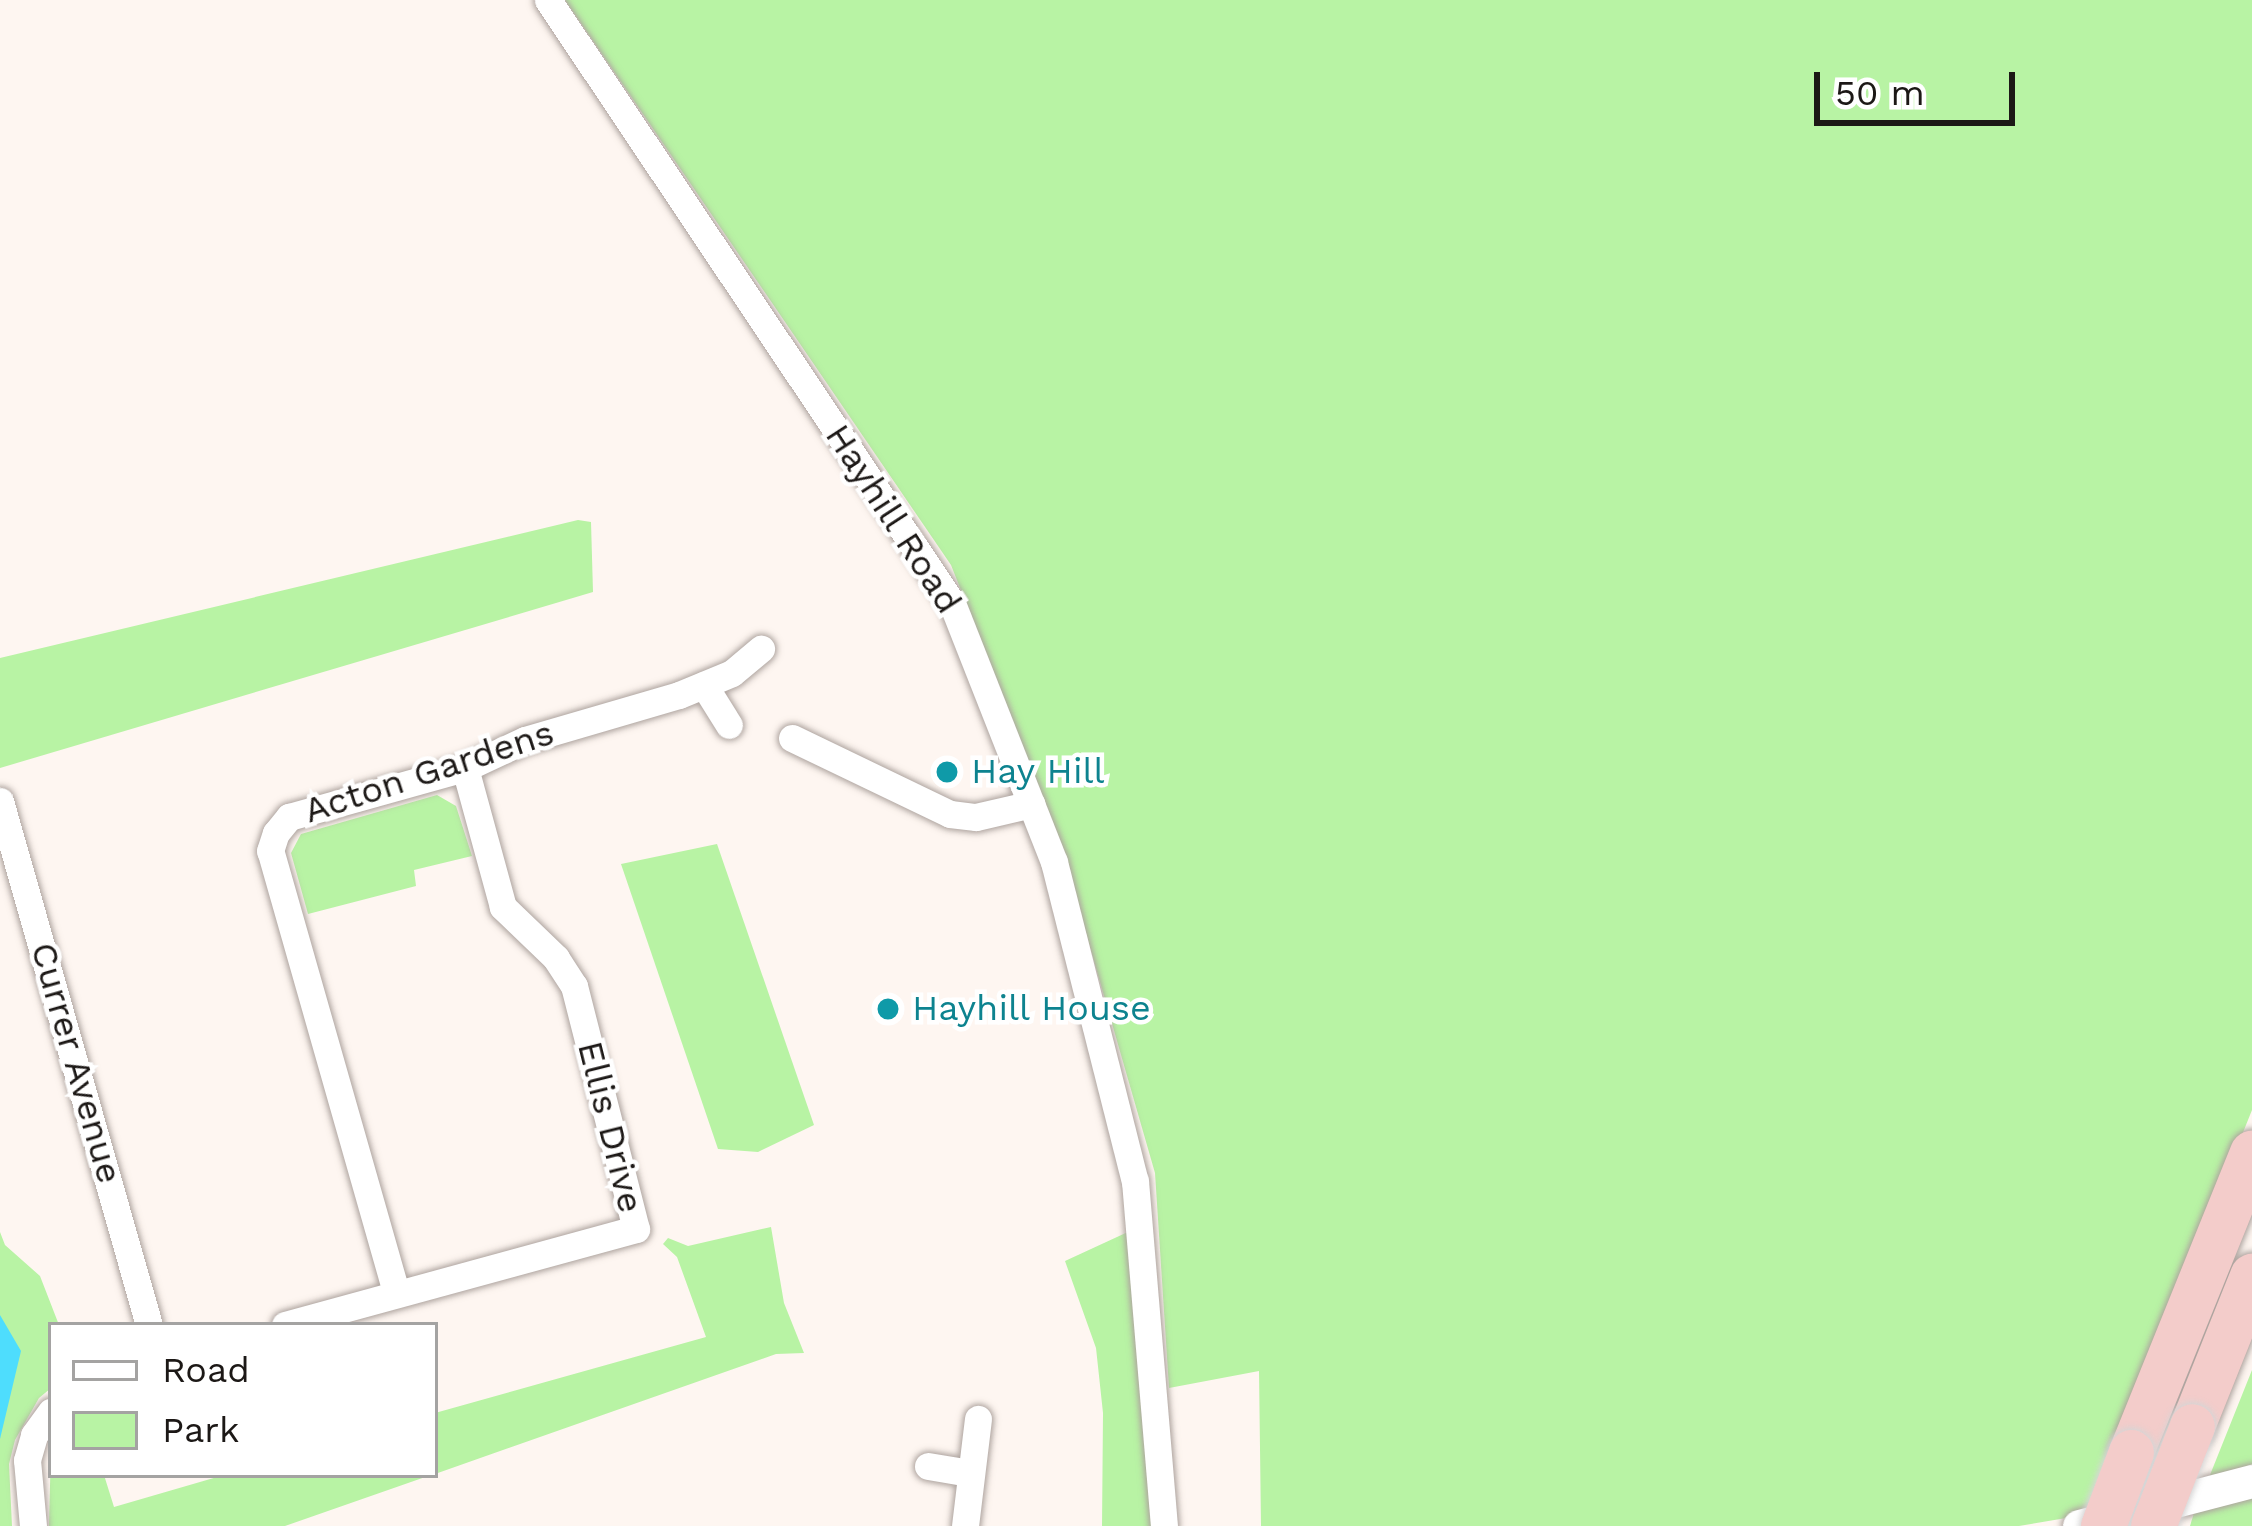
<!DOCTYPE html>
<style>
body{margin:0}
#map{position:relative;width:2252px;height:1526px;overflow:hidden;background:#fef6f1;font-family:"Work Sans",sans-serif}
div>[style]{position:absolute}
.green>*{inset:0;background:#b8f3a4}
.water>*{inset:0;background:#4eddfd}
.roads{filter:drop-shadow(0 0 3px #aea49f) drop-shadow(0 0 3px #aea49f)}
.minor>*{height:27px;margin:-13.5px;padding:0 13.5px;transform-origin:13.5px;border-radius:13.5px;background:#fff}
.tertiary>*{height:33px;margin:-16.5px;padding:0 16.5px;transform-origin:16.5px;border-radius:16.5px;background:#fff}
.trunk>*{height:45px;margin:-22.5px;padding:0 22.5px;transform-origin:22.5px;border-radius:22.5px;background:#f3ccca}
.bridges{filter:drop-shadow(0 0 3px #d6d5d5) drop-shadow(0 0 3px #d6d5d5)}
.trunk-bridge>*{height:45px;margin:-22.5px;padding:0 22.5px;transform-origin:22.5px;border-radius:22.5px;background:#f3ccca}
.dots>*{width:33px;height:33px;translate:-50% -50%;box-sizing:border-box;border:6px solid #fff;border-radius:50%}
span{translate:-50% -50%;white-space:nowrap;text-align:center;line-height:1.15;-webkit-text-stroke:9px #fff;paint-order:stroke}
.street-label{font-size:36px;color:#1c1816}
.culture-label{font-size:36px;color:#0d838f}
.left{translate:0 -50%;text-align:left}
.legend{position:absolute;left:48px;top:1322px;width:390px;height:156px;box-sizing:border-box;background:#fff;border:3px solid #a4a3a2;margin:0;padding:15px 21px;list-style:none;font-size:36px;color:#1c1816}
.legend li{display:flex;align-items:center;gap:24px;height:60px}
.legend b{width:60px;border:3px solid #a4a3a2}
.scale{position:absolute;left:1814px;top:72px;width:201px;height:54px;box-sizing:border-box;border:6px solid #1c1816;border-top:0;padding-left:15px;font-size:36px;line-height:42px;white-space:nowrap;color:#1c1816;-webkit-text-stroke:9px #fff;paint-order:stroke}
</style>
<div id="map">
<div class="green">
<i style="clip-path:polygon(565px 0,2252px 0,2252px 1110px,2090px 1514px,2019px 1526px,1261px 1526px,1259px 1371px,1169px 1388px,1155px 1173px,1058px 836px,951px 565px)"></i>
<i style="clip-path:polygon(578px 520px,591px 522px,593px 592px,0 768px,0 658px)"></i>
<i style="clip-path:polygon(437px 795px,456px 806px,472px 856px,414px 870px,416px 886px,308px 914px,291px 853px,301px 834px)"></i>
<i style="clip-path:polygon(717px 844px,814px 1125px,758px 1152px,718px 1149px,621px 864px)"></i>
<i style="clip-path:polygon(771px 1227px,784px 1303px,804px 1353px,776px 1354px,435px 1474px,435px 1413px,706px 1337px,677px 1257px,663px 1244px,668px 1238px,688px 1246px)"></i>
<i style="clip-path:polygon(1130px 1231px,1153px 1526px,1102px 1526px,1103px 1413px,1096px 1348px,1065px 1261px)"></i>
<i style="clip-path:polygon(0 1232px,5px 1245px,40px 1276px,59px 1325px,51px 1325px,51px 1388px,39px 1398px,15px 1440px,9px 1464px,12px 1526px,0 1526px)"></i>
<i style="clip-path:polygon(2252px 1370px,2252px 1467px,2208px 1480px)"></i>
<i style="clip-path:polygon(51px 1446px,51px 1475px,104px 1475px,114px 1507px,224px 1475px,431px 1475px,285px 1526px,49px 1526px)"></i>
<i style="clip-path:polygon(2252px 1495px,2252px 1526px,2190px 1526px,2197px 1503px)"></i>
</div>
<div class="water">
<i style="clip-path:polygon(0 1315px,21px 1351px,0 1439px)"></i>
</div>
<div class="roads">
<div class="minor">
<i style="left:548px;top:0;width:726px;rotate:56.18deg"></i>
<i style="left:952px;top:603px;width:278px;rotate:68.5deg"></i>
<i style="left:1054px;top:862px;width:329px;rotate:75.8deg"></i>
<i style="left:1135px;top:1181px;width:346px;rotate:85.2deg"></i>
<i style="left:704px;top:685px;width:47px;rotate:58deg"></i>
<i style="left:792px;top:738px;width:175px;rotate:25.7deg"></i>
<i style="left:950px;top:814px;width:26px;rotate:7deg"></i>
<i style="left:976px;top:817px;width:57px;rotate:-13.1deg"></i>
<i style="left:0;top:801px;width:545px;rotate:74.13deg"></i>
<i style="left:396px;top:1292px;width:459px;rotate:-105.9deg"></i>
<i style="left:270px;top:851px;width:19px;rotate:-72deg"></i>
<i style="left:276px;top:833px;width:21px;rotate:-51deg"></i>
<i style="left:289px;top:817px;width:183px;rotate:-15.6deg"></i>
<i style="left:465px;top:768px;width:66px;rotate:-25deg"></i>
<i style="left:525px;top:740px;width:160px;rotate:-16.3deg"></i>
<i style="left:679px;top:695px;width:57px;rotate:-22.5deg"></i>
<i style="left:732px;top:673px;width:38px;rotate:-40deg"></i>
<i style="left:285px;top:1325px;width:364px;rotate:-15.3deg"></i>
<i style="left:636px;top:1229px;width:251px;rotate:-104.3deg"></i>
<i style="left:574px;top:986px;width:33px;rotate:-123deg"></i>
<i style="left:556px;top:958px;width:74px;rotate:-136.1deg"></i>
<i style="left:503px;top:907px;width:144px;rotate:-105.3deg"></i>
<i style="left:928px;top:1466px;width:43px;rotate:9.5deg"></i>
<i style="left:33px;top:1526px;width:66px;rotate:-95.2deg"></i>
<i style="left:27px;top:1460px;width:26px;rotate:-74deg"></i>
<i style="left:34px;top:1435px;width:29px;rotate:-54deg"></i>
<i style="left:965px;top:1526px;width:108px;rotate:-83.1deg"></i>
</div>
<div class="tertiary">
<i style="left:2079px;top:1526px;width:179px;rotate:-14.6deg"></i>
</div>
<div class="trunk">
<i style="left:2192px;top:1426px;width:162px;rotate:-68.2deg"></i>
<i style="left:2131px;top:1452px;width:323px;rotate:-68deg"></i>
</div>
</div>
<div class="bridges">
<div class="trunk-bridge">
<i style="left:2103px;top:1526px;width:79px;rotate:-69.3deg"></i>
<i style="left:2153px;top:1526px;width:107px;rotate:-68.7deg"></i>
</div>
</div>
<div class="dots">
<i style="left:947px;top:772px;background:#0f9aa8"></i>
<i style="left:888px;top:1009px;background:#0f9aa8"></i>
</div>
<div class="street-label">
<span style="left:893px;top:519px;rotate:57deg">Hayhill Road</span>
<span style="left:429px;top:772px;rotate:-18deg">Acton Gardens</span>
<span style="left:76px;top:1063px;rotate:74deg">Currer Avenue</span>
<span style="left:610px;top:1127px;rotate:76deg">Ellis Drive</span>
</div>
<div class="culture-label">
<span class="left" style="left:971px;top:772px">Hay Hill</span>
<span class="left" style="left:912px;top:1009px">Hayhill House</span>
</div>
<ul class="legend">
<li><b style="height:15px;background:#fff"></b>Road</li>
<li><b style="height:33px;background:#b8f3a4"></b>Park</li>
</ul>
<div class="scale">50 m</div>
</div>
